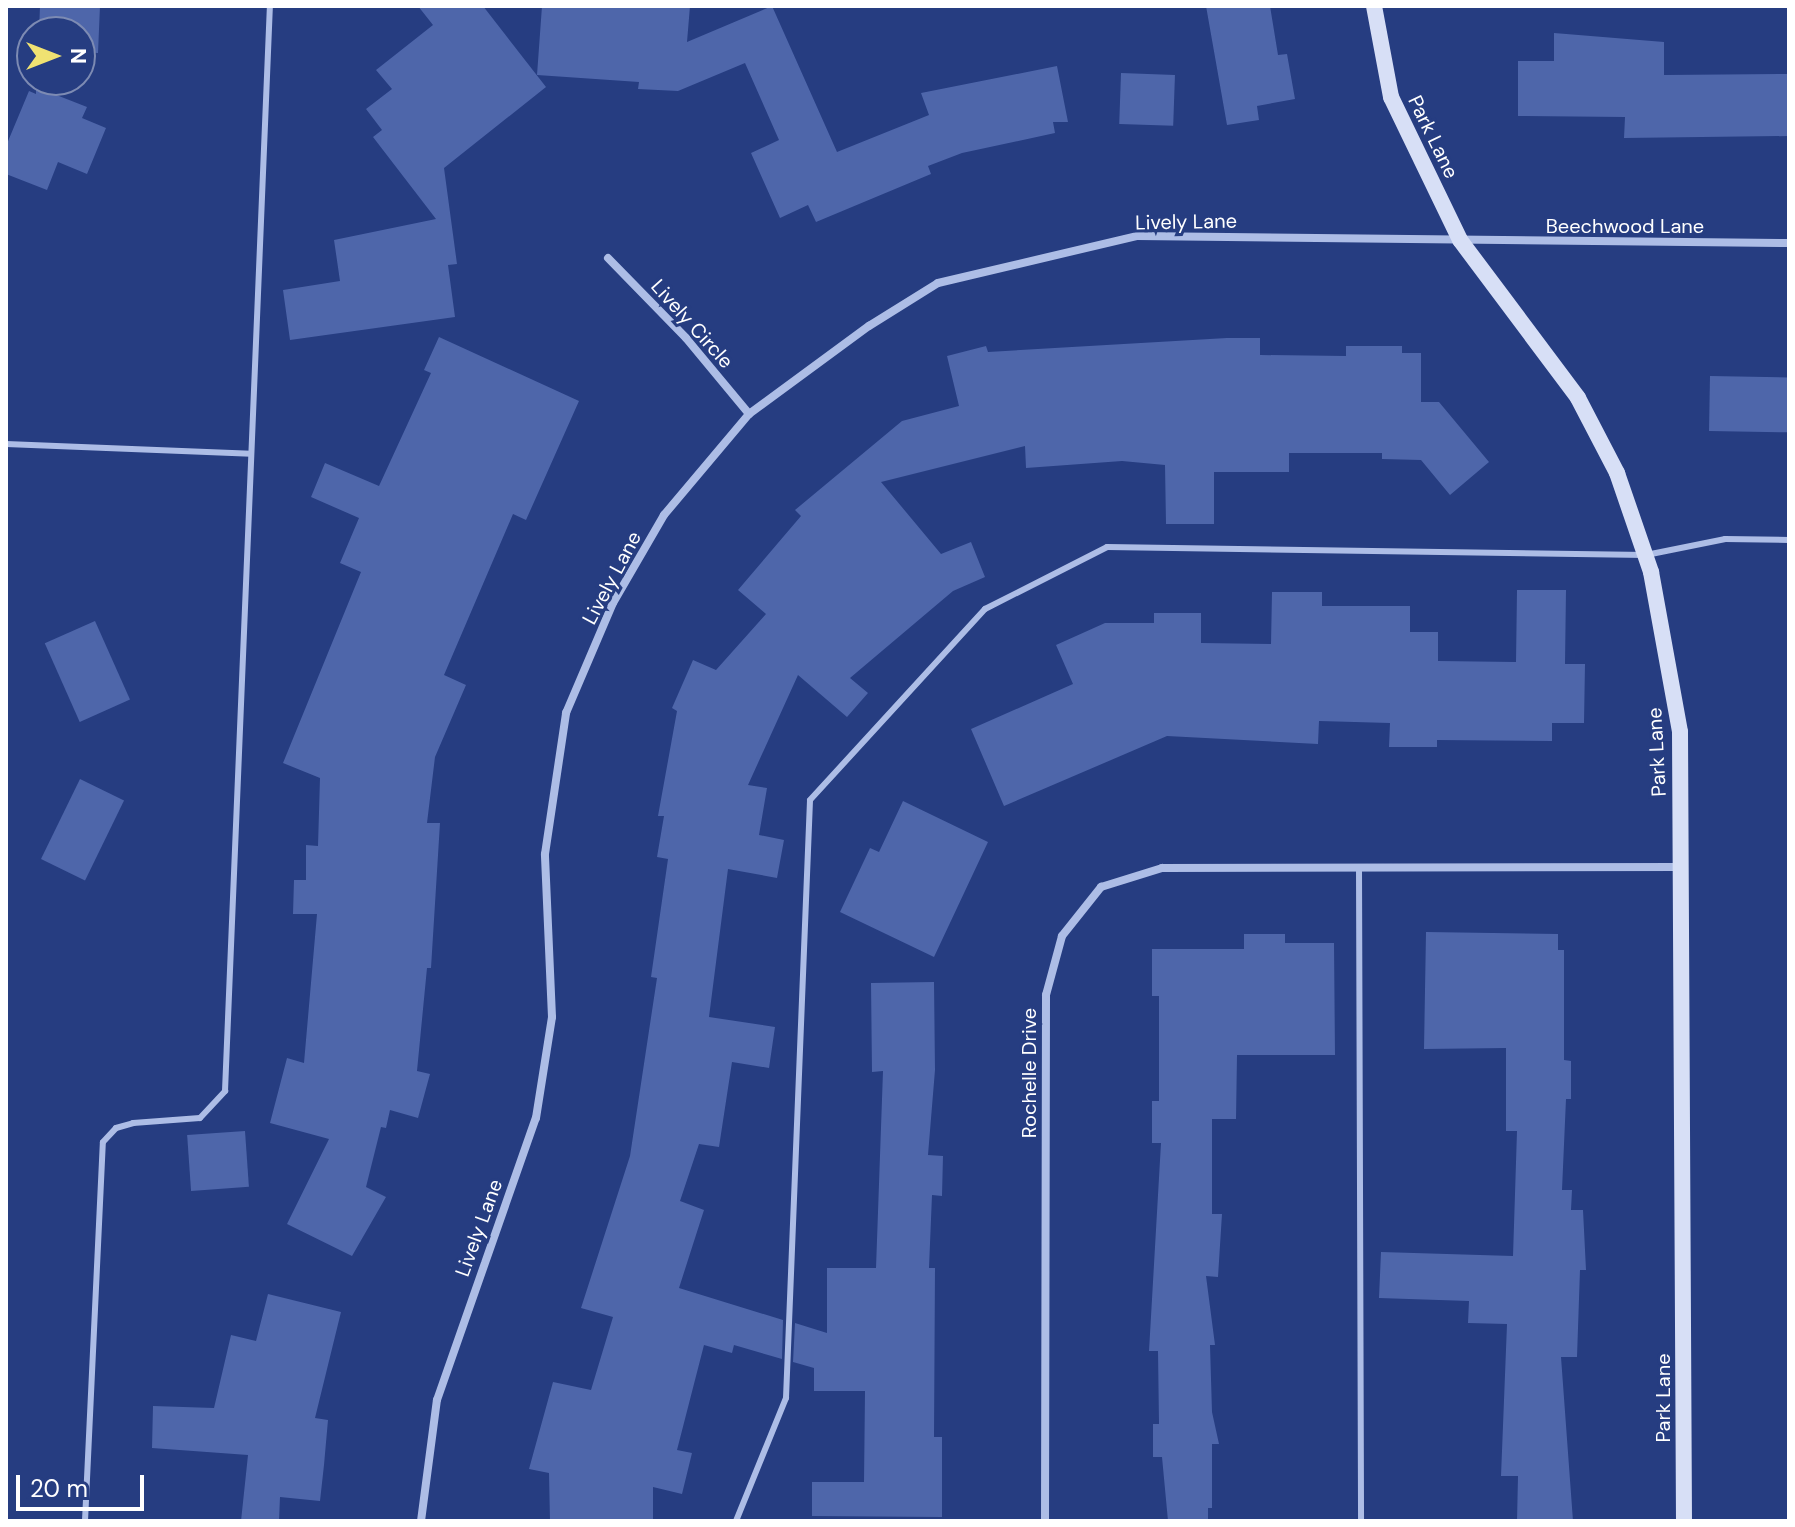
<!DOCTYPE html>
<style>
body{margin:0}
#map{position:relative;width:1795px;height:1527px;overflow:hidden;background:#263d81;font-family:"DM Sans",sans-serif}
div>[style]{position:absolute}
.building>*{inset:0;background:#4e66aa;transform-origin:0 0}
.lane>*{height:6px;margin:-3px;padding:0 3px;transform-origin:3px;border-radius:3px;background:#adbde6}
.street>*{height:8px;margin:-4px;padding:0 4px;transform-origin:4px;border-radius:4px;background:#adbde6}
.secondary>*{height:16px;margin:-8px;padding:0 8px;transform-origin:8px;border-radius:8px;background:#d7dff6}
span{translate:-50% -50%;white-space:nowrap;text-align:center;line-height:1.15;-webkit-text-stroke:6px #263d81;paint-order:stroke}
.street-label{font-size:20px;color:#fff}
.frame{position:absolute;inset:0;border:8px solid #fff;pointer-events:none}
.north{position:absolute;left:16px;top:16px;width:80px;height:80px;box-sizing:border-box;background:#263d81;border:2px solid #7d8bb3;border-radius:50%;rotate:90deg;font-size:22px;font-weight:700;line-height:32px;text-align:center;color:#fff}
.north::after{content:'';display:block;margin:auto;width:28px;height:36px;background:#f0e272;clip-path:polygon(50% 0,100% 100%,50% 72%,0 100%)}
.scale{position:absolute;left:16px;top:1475px;width:128px;height:36px;box-sizing:border-box;border:4px solid #fff;border-top:0;padding-left:10px;font-size:24px;line-height:28px;white-space:nowrap;color:#fff;-webkit-text-stroke:6px #263d81;paint-order:stroke}
</style>
<div id="map">
<div class="building">
<i style="clip-path:polygon(40px 6px,100px 6px,98px 53px,80px 52px,80px 32px,39px 32px)"></i>
<i style="clip-path:polygon(418px 6px,483px 6px,546px 87px,444px 168px,457px 264px,448px 265px,455px 317px,290px 340px,283px 290px,340px 281px,334px 240px,436px 219px,373px 137px,382px 130px,366px 109px,392px 89px,376px 70px,433px 25px)"></i>
<i style="clip-path:polygon(542px 6px,690px 6px,687px 42px,772px 6px,837px 152px,929px 115px,921px 93px,1057px 66px,1068px 122px,1053px 122px,1055px 133px,962px 153px,928px 166px,931px 174px,816px 222px,808px 205px,780px 218px,751px 153px,779px 140px,745px 63px,678px 91px,638px 89px,639px 82px,537px 75px)"></i>
<i style="clip-path:polygon(1206px 6px,1270px 6px,1278px 55px,1287px 54px,1295px 99px,1257px 106px,1259px 120px,1227px 125px)"></i>
<i style="clip-path:polygon(1554px 33px,1664px 42px,1664px 75px,1789px 74px,1789px 136px,1624px 138px,1625px 117px,1518px 116px,1518px 61px,1554px 61px)"></i>
<i style="left:1121px;top:73px;width:54px;height:51px;rotate:2deg"></i>
<i style="clip-path:polygon(36px 87px,87px 107px,82px 118px,106px 128px,87px 174px,58px 162px,47px 190px,6px 174px,6px 146px,29px 91px,36px 94px)"></i>
<i style="clip-path:polygon(439px 337px,579px 401px,526px 520px,513px 514px,444px 675px,466px 685px,435px 757px,427px 823px,440px 823px,431px 968px,427px 968px,417px 1071px,430px 1074px,418px 1118px,390px 1110px,386px 1128px,381px 1127px,366px 1187px,386px 1197px,352px 1256px,287px 1224px,329px 1139px,270px 1123px,287px 1058px,304px 1063px,317px 914px,293px 914px,294px 880px,306px 880px,306px 845px,318px 846px,320px 778px,283px 763px,361px 572px,340px 563px,359px 518px,311px 497px,325px 463px,379px 486px,431px 373px,424px 370px)"></i>
<i style="clip-path:polygon(1227px 338px,1260px 338px,1260px 355px,1346px 356px,1346px 346px,1402px 346px,1402px 353px,1421px 353px,1421px 402px,1439px 402px,1489px 462px,1450px 495px,1421px 460px,1382px 459px,1382px 453px,1289px 453px,1289px 472px,1214px 472px,1214px 524px,1166px 524px,1165px 465px,1122px 461px,1026px 468px,1025px 446px,881px 482px,941px 554px,971px 542px,985px 577px,953px 591px,850px 678px,868px 693px,847px 717px,798px 675px,748px 785px,767px 788px,759px 835px,784px 840px,777px 878px,728px 869px,709px 1017px,775px 1027px,769px 1068px,732px 1062px,719px 1147px,699px 1144px,680px 1201px,704px 1210px,679px 1288px,783px 1320px,782px 1359px,734px 1345px,732px 1353px,704px 1345px,677px 1450px,692px 1453px,682px 1494px,653px 1487px,653px 1521px,550px 1521px,549px 1473px,529px 1469px,553px 1382px,591px 1390px,613px 1317px,581px 1308px,630px 1156px,657px 978px,651px 977px,668px 859px,657px 857px,664px 816px,658px 816px,677px 711px,672px 708px,693px 660px,716px 670px,766px 614px,738px 590px,801px 516px,795px 510px,902px 421px,959px 406px,947px 356px,986px 346px,988px 352px)"></i>
<i style="left:1710px;top:376px;width:79px;height:55px;rotate:1deg"></i>
<i style="clip-path:polygon(1517px 590px,1566px 590px,1565px 664px,1585px 664px,1584px 723px,1552px 723px,1552px 741px,1437px 740px,1437px 747px,1389px 747px,1390px 723px,1319px 721px,1318px 744px,1167px 736px,1004px 806px,971px 729px,1073px 684px,1056px 645px,1105px 623px,1154px 623px,1154px 613px,1201px 613px,1201px 643px,1271px 644px,1272px 592px,1322px 592px,1322px 606px,1410px 606px,1410px 632px,1438px 632px,1438px 661px,1516px 662px)"></i>
<i style="left:95px;top:621px;width:86px;height:55px;rotate:66deg"></i>
<i style="left:80px;top:779px;width:49px;height:89px;rotate:26deg"></i>
<i style="clip-path:polygon(903px 801px,988px 842px,934px 957px,840px 912px,870px 848px,879px 852px)"></i>
<i style="clip-path:polygon(1426px 932px,1558px 934px,1558px 950px,1564px 950px,1564px 1060px,1571px 1061px,1571px 1099px,1566px 1099px,1562px 1190px,1572px 1190px,1571px 1210px,1583px 1210px,1586px 1270px,1580px 1270px,1577px 1357px,1561px 1357px,1573px 1521px,1517px 1521px,1518px 1476px,1501px 1476px,1507px 1324px,1468px 1323px,1469px 1301px,1379px 1298px,1381px 1252px,1513px 1256px,1517px 1131px,1506px 1131px,1506px 1048px,1424px 1049px)"></i>
<i style="clip-path:polygon(1244px 934px,1285px 934px,1285px 943px,1334px 943px,1335px 1055px,1237px 1055px,1236px 1119px,1212px 1119px,1212px 1214px,1222px 1214px,1218px 1277px,1206px 1276px,1215px 1345px,1210px 1345px,1212px 1412px,1219px 1444px,1212px 1444px,1212px 1508px,1208px 1508px,1208px 1521px,1168px 1521px,1162px 1457px,1153px 1457px,1153px 1424px,1159px 1424px,1158px 1351px,1149px 1351px,1161px 1143px,1152px 1143px,1152px 1101px,1159px 1101px,1159px 996px,1152px 996px,1152px 949px,1244px 949px)"></i>
<i style="clip-path:polygon(934px 982px,935px 1070px,928px 1155px,943px 1156px,942px 1196px,932px 1195px,929px 1268px,935px 1268px,934px 1437px,942px 1437px,942px 1517px,812px 1516px,812px 1482px,864px 1482px,865px 1391px,814px 1391px,814px 1368px,793px 1362px,795px 1323px,827px 1333px,827px 1268px,876px 1268px,883px 1071px,872px 1072px,871px 983px)"></i>
<i style="left:245px;top:1131px;width:56px;height:58px;rotate:86deg"></i>
<i style="clip-path:polygon(268px 1294px,341px 1312px,315px 1418px,328px 1420px,324px 1465px,320px 1501px,280px 1497px,279px 1521px,241px 1521px,248px 1455px,152px 1448px,153px 1406px,214px 1408px,231px 1335px,256px 1341px)"></i>
</div>
<div class="lane">
<i style="left:6px;top:444px;width:245px;rotate:2.3deg"></i>
<i style="left:1359px;top:868px;width:653px;rotate:89.82deg"></i>
<i style="left:85px;top:1521px;width:379px;rotate:-87.3deg"></i>
<i style="left:103px;top:1142px;width:19px;rotate:-47deg"></i>
<i style="left:116px;top:1128px;width:18px;rotate:-16deg"></i>
<i style="left:133px;top:1123px;width:67px;rotate:-4.3deg"></i>
<i style="left:200px;top:1118px;width:37px;rotate:-47deg"></i>
<i style="left:225px;top:1091px;width:1086px;rotate:-87.63deg"></i>
<i style="left:736px;top:1521px;width:133px;rotate:-67.9deg"></i>
<i style="left:786px;top:1398px;width:598px;rotate:-87.7deg"></i>
<i style="left:810px;top:800px;width:259px;rotate:-47.5deg"></i>
<i style="left:985px;top:609px;width:137px;rotate:-26.9deg"></i>
<i style="left:1107px;top:547px;width:539px;rotate:0.85deg"></i>
<i style="left:1646px;top:555px;width:81px;rotate:-11.4deg"></i>
<i style="left:1725px;top:539px;width:64px;rotate:0.9deg"></i>
</div>
<div class="street">
<i style="left:608px;top:258px;width:112px;rotate:45.7deg"></i>
<i style="left:686px;top:338px;width:99px;rotate:50.3deg"></i>
<i style="left:421px;top:1521px;width:122px;rotate:-82.5deg"></i>
<i style="left:437px;top:1400px;width:299px;rotate:-70.7deg"></i>
<i style="left:536px;top:1118px;width:102px;rotate:-81deg"></i>
<i style="left:552px;top:1017px;width:163px;rotate:-92.5deg"></i>
<i style="left:545px;top:854px;width:143px;rotate:-81.5deg"></i>
<i style="left:566px;top:713px;width:120px;rotate:-66.9deg"></i>
<i style="left:613px;top:603px;width:102px;rotate:-59.9deg"></i>
<i style="left:664px;top:515px;width:132px;rotate:-49.9deg"></i>
<i style="left:749px;top:414px;width:149px;rotate:-36.3deg"></i>
<i style="left:869px;top:326px;width:81px;rotate:-31.9deg"></i>
<i style="left:938px;top:283px;width:204px;rotate:-13.3deg"></i>
<i style="left:1137px;top:236px;width:652px;rotate:0.62deg"></i>
<i style="left:1045px;top:1521px;width:526px;rotate:-89.89deg"></i>
<i style="left:1046px;top:995px;width:61px;rotate:-74.8deg"></i>
<i style="left:1062px;top:936px;width:63px;rotate:-51.5deg"></i>
<i style="left:1101px;top:887px;width:64px;rotate:-17.3deg"></i>
<i style="left:1162px;top:868px;width:518px;rotate:-0.11deg"></i>
</div>
<div class="secondary">
<i style="left:1374px;top:6px;width:93px;rotate:79.4deg"></i>
<i style="left:1391px;top:97px;width:159px;rotate:64.2deg"></i>
<i style="left:1460px;top:240px;width:197px;rotate:53.2deg"></i>
<i style="left:1578px;top:398px;width:85px;rotate:62.5deg"></i>
<i style="left:1617px;top:473px;width:105px;rotate:71deg"></i>
<i style="left:1651px;top:572px;width:163px;rotate:79.7deg"></i>
<i style="left:1680px;top:732px;width:789px;rotate:89.71deg"></i>
</div>
<div class="street-label">
<span style="left:1433px;top:137px;rotate:64deg">Park Lane</span>
<span style="left:1186px;top:222px;rotate:-1deg">Lively Lane</span>
<span style="left:1625px;top:226px">Beechwood Lane</span>
<span style="left:692px;top:324px;rotate:48deg">Lively Circle</span>
<span style="left:612px;top:578px;rotate:-62deg">Lively Lane</span>
<span style="left:1657px;top:752px;rotate:-93deg">Park Lane</span>
<span style="left:1029px;top:1073px;rotate:-90deg">Rochelle Drive</span>
<span style="left:479px;top:1228px;rotate:-70deg">Lively Lane</span>
<span style="left:1663px;top:1398px;rotate:-90deg">Park Lane</span>
</div>
<div class="frame"></div>
<div class="north">N</div>
<div class="scale">20 m</div>
</div>
